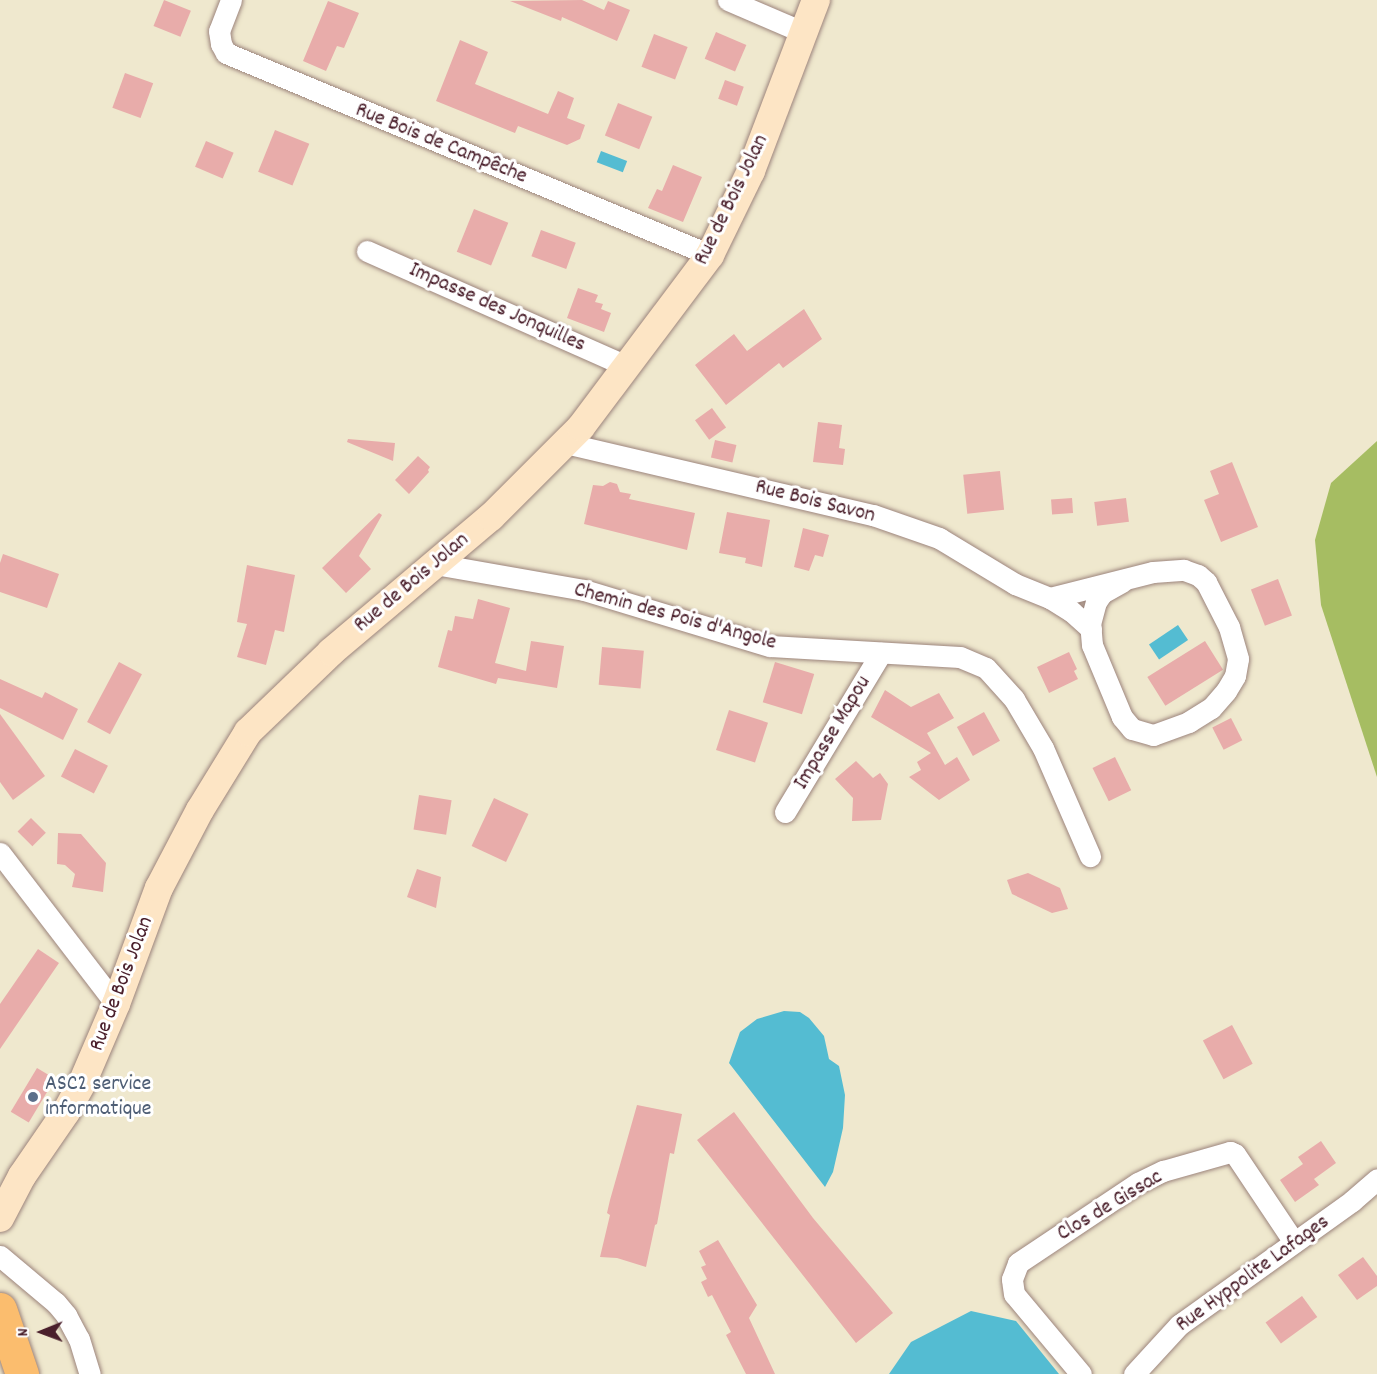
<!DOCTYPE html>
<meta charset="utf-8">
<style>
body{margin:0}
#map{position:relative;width:1377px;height:1374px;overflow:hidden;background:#efe8ce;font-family:Dekko,sans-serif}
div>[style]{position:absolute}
.green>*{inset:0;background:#a6bd62}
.water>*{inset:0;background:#54bcd2;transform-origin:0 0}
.building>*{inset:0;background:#e8acaa;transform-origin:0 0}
.roads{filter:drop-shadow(0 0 2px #9c847c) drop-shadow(0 0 2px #9c847c)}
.street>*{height:21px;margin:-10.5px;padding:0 10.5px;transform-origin:10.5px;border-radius:10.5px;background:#fff}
.secondary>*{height:28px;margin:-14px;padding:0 14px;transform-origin:14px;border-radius:14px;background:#fde5c5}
.primary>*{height:33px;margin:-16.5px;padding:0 16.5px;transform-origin:16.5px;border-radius:16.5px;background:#fbbd6e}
.dots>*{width:16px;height:16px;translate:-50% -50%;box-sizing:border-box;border:3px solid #fff;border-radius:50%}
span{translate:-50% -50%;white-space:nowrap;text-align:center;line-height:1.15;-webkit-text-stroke:6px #fff;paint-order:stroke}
.street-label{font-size:22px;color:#4a1f2b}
.service-label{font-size:22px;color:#4e5e75}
.left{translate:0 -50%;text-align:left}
.north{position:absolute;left:12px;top:1302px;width:60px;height:60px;-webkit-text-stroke:4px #fff;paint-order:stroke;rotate:269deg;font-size:16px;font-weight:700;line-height:24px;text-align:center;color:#4a1f2b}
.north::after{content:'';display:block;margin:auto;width:21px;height:27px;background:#4a1f2b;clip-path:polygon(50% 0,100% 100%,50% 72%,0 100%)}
</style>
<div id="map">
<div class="green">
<i style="clip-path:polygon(1377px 441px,1377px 777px,1321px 605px,1315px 540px,1331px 483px)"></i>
</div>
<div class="water">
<i style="left:601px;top:151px;width:28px;height:12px;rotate:21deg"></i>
<i style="left:1178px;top:625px;width:18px;height:35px;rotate:56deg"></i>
<i style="clip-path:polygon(784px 1011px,800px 1012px,809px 1018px,824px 1036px,829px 1059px,839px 1066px,845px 1095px,843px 1128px,833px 1172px,825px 1187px,729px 1063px,740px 1032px,757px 1019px)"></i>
<i style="clip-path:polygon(971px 1311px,1016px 1321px,1059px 1374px,889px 1374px,911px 1342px)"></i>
</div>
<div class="building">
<i style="left:164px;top:0;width:29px;height:28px;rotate:22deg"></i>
<i style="clip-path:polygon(582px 0,604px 10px,608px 1px,630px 10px,617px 41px,562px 17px,561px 21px,510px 1px)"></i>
<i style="clip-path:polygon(328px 1px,359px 13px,344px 48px,337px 46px,326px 71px,303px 61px)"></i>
<i style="left:716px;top:32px;width:33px;height:29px;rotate:23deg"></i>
<i style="left:654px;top:34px;width:36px;height:35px;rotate:21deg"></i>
<i style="clip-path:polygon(460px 40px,488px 52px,475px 84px,548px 114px,558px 91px,574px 98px,567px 118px,585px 125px,580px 139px,567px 145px,518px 126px,515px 133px,436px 101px)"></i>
<i style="left:125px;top:73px;width:30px;height:37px;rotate:20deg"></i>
<i style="left:725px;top:80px;width:20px;height:20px;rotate:20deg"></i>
<i style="left:618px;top:103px;width:37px;height:35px;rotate:22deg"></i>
<i style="left:275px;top:130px;width:37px;height:45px;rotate:22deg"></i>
<i style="left:206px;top:141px;width:30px;height:28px;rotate:23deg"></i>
<i style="clip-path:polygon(673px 165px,702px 177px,683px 222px,648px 208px,657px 189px,662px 191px)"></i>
<i style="left:474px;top:209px;width:37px;height:46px;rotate:22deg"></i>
<i style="left:541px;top:230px;width:37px;height:28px;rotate:20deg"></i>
<i style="clip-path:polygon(578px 288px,598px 295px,595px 302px,603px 304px,601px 309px,611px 313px,604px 332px,567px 318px)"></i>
<i style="clip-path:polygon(804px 309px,822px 339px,783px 368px,779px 363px,726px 405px,695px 365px,734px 334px,747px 351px)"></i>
<i style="left:712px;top:408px;width:24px;height:21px;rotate:54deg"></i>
<i style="clip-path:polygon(818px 422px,842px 425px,839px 448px,845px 449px,843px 465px,813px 462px)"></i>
<i style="clip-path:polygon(348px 439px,395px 443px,393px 461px,347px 442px)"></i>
<i style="left:715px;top:440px;width:22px;height:18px;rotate:13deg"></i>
<i style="clip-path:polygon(418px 456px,430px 467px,428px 470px,429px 472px,409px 494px,395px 480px)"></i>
<i style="clip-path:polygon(1232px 462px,1258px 527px,1221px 542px,1204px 500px,1219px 494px,1210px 471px)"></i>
<i style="left:1000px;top:471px;width:39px;height:37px;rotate:84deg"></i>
<i style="clip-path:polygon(610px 482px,617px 484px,620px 492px,631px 494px,629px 499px,695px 513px,687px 550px,584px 524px,593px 485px,603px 486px)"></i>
<i style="left:1072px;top:498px;width:15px;height:21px;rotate:86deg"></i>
<i style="left:1126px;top:498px;width:24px;height:32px;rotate:83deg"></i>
<i style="clip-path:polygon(727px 512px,770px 520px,762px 567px,745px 563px,746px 558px,719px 553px)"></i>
<i style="clip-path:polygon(379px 513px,382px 515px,359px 556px,371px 569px,346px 593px,322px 568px)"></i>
<i style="clip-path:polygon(803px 528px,829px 535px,823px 557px,815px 555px,809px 571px,794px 567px)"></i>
<i style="clip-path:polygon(3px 554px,59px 574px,47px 608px,0 592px,0 563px)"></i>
<i style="clip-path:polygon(247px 565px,295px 575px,284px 632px,275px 630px,266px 665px,237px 657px,247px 624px,237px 622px)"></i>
<i style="left:1278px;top:579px;width:39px;height:29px;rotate:69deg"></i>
<i style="clip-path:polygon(478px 599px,510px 608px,495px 663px,526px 671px,531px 641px,564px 646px,557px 688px,498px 678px,496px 684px,438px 667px,448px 630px,452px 631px,455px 616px,473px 619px)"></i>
<i style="left:1205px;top:641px;width:34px;height:68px;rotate:58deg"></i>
<i style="left:602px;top:647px;width:42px;height:38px;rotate:5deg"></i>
<i style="clip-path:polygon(1069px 652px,1077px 669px,1074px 671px,1078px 679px,1049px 693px,1037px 667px)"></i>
<i style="left:119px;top:662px;width:26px;height:68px;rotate:28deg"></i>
<i style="left:775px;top:662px;width:41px;height:42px;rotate:17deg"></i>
<i style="clip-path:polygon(0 679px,42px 698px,45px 692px,78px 709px,63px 740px,0 708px)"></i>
<i style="clip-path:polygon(885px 690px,911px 707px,939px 693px,954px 718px,927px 733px,945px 765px,957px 757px,970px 780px,939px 800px,909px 777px,921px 770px,917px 762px,931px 753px,871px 717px)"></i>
<i style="left:729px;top:710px;width:41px;height:42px;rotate:18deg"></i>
<i style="left:984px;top:712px;width:33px;height:31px;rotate:61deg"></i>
<i style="clip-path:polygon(0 714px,45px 776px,13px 800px,0 782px)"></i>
<i style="left:1231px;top:718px;width:25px;height:21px;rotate:63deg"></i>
<i style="left:75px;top:749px;width:37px;height:31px;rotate:27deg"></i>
<i style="left:1115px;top:757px;width:37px;height:25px;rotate:64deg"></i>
<i style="clip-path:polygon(856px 761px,873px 778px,880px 773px,888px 784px,881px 820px,852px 821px,853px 798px,835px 779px)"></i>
<i style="left:419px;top:795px;width:33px;height:35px;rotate:9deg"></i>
<i style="left:494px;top:798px;width:38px;height:53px;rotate:25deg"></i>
<i style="left:31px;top:818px;width:21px;height:19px;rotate:45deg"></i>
<i style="clip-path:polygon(58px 833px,81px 834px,106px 863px,103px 892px,72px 887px,75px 874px,65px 865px,57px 864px)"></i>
<i style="clip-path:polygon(417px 869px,441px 877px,436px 908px,407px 897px)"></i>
<i style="clip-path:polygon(1028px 873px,1060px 888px,1068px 909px,1052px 913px,1012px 894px,1007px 880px)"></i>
<i style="clip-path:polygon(38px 949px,59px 963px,0 1049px,0 1004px)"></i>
<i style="left:1232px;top:1025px;width:44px;height:33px;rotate:62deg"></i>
<i style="left:37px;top:1068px;width:21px;height:51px;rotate:31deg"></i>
<i style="clip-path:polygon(637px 1105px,682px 1114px,674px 1154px,670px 1153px,657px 1224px,655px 1225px,646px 1267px,617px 1258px,600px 1257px,610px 1215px,607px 1213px,610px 1200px)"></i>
<i style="clip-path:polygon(734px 1112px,813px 1218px,893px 1313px,856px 1343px,697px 1140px)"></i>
<i style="clip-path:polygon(1321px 1141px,1336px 1163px,1314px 1179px,1319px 1185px,1295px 1202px,1280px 1180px,1303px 1164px,1298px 1157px)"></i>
<i style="clip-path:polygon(718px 1240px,757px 1305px,749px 1318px,775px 1374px,746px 1374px,726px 1335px,731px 1332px,712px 1295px,708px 1297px,701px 1282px,707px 1279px,701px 1267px,706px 1265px,699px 1251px)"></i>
<i style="clip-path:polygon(1363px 1257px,1377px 1276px,1377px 1286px,1357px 1300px,1338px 1275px)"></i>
<i style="left:1302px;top:1296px;width:26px;height:45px;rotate:54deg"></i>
</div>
<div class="roads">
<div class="street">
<i style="left:231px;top:0;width:33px;rotate:111deg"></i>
<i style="left:219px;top:31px;width:13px;rotate:81deg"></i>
<i style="left:221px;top:44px;width:10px;rotate:61deg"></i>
<i style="left:226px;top:53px;width:524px;rotate:22.65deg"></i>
<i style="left:728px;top:0;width:84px;rotate:23.2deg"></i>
<i style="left:367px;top:251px;width:284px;rotate:23.9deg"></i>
<i style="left:565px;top:443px;width:316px;rotate:13.2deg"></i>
<i style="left:873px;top:515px;width:70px;rotate:19.2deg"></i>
<i style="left:939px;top:538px;width:89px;rotate:31.2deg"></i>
<i style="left:1015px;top:584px;width:38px;rotate:22deg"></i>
<i style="left:1050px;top:598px;width:25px;rotate:32deg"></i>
<i style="left:1071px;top:611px;width:27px;rotate:42deg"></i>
<i style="left:435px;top:564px;width:151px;rotate:9.9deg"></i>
<i style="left:584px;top:590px;width:194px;rotate:16.8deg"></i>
<i style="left:770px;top:646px;width:190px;rotate:3.3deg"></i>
<i style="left:960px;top:657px;width:28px;rotate:23deg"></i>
<i style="left:986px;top:668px;width:42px;rotate:47.9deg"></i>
<i style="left:1014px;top:699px;width:57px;rotate:59.4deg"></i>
<i style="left:1043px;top:748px;width:118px;rotate:66.5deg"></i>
<i style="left:1050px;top:598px;width:106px;rotate:-14.2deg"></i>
<i style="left:1153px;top:572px;width:31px;rotate:-4deg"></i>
<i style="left:1184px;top:570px;width:15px;rotate:20deg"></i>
<i style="left:1198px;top:575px;width:11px;rotate:41deg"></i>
<i style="left:1206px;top:582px;width:51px;rotate:62.9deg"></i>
<i style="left:1229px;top:627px;width:33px;rotate:74deg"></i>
<i style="left:1238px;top:659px;width:17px;rotate:100deg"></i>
<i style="left:1235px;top:676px;width:17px;rotate:121deg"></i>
<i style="left:1226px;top:691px;width:23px;rotate:131deg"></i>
<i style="left:1211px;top:708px;width:26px;rotate:148deg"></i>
<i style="left:1189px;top:722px;width:38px;rotate:160deg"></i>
<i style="left:1153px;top:735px;width:22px;rotate:-164deg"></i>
<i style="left:1132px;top:729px;width:16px;rotate:-130deg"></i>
<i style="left:1122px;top:717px;width:78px;rotate:-112.6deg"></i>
<i style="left:1092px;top:645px;width:21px;rotate:-95deg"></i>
<i style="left:1090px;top:624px;width:23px;rotate:-75deg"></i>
<i style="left:1096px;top:602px;width:11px;rotate:-56deg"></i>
<i style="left:1102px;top:593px;width:23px;rotate:-29deg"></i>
<i style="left:785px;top:812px;width:186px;rotate:-58.9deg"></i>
<i style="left:0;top:853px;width:190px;rotate:52.5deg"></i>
<i style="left:0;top:1256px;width:73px;rotate:40deg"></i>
<i style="left:56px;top:1303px;width:16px;rotate:50deg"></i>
<i style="left:66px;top:1315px;width:27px;rotate:62deg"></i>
<i style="left:79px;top:1339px;width:37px;rotate:73deg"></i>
<i style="left:1081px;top:1374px;width:104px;rotate:-129.9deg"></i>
<i style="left:1014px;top:1294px;width:15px;rotate:-98deg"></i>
<i style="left:1012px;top:1279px;width:17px;rotate:-69deg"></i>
<i style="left:1018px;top:1263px;width:144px;rotate:-33.7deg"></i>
<i style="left:1138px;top:1183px;width:28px;rotate:-26deg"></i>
<i style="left:1163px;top:1171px;width:70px;rotate:-15.8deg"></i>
<i style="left:1230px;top:1152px;width:5px;rotate:22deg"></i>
<i style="left:1235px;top:1154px;width:106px;rotate:56.2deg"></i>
<i style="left:1134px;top:1374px;width:67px;rotate:-47.4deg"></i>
<i style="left:1179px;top:1325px;width:213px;rotate:-35.6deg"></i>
<i style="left:1352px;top:1201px;width:33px;rotate:-41deg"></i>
</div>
<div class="secondary">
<i style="left:0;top:1218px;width:47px;rotate:-62.4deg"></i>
<i style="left:22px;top:1176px;width:78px;rotate:-55.5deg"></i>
<i style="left:66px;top:1112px;width:35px;rotate:-61deg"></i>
<i style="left:83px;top:1081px;width:84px;rotate:-66.8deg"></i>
<i style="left:116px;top:1004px;width:124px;rotate:-69.7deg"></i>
<i style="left:159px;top:888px;width:88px;rotate:-62.3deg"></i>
<i style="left:200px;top:810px;width:92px;rotate:-58.4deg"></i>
<i style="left:248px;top:732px;width:115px;rotate:-43.9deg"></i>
<i style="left:331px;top:652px;width:209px;rotate:-40.2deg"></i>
<i style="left:491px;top:517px;width:127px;rotate:-45deg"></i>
<i style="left:581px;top:427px;width:215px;rotate:-53.1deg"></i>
<i style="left:710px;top:255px;width:93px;rotate:-64deg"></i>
<i style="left:751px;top:171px;width:183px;rotate:-69.2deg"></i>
</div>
<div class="primary">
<i style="left:0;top:1309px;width:69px;rotate:71.3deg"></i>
</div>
</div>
<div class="dots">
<i style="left:33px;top:1097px;background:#5c6f8a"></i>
</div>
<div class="street-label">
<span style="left:441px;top:144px;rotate:22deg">Rue Bois de Campêche</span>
<span style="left:732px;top:200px;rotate:-64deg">Rue de Bois Jolan</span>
<span style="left:497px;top:308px;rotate:24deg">Impasse des Jonquilles</span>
<span style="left:815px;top:502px;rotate:14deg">Rue Bois Savon</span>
<span style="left:412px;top:583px;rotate:-40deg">Rue de Bois Jolan</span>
<span style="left:675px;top:617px;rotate:15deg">Chemin des Pois d'Angole</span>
<span style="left:833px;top:733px;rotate:-59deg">Impasse Mapou</span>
<span style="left:122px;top:984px;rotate:-69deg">Rue de Bois Jolan</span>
<span style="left:1110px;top:1206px;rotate:-31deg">Clos de Gissac</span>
<span style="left:1253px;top:1274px;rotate:-36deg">Rue Hyppolite Lafages</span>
</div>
<div class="service-label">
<span class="left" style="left:45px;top:1097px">ASC2 service<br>informatique</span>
</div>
<div class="north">N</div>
</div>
